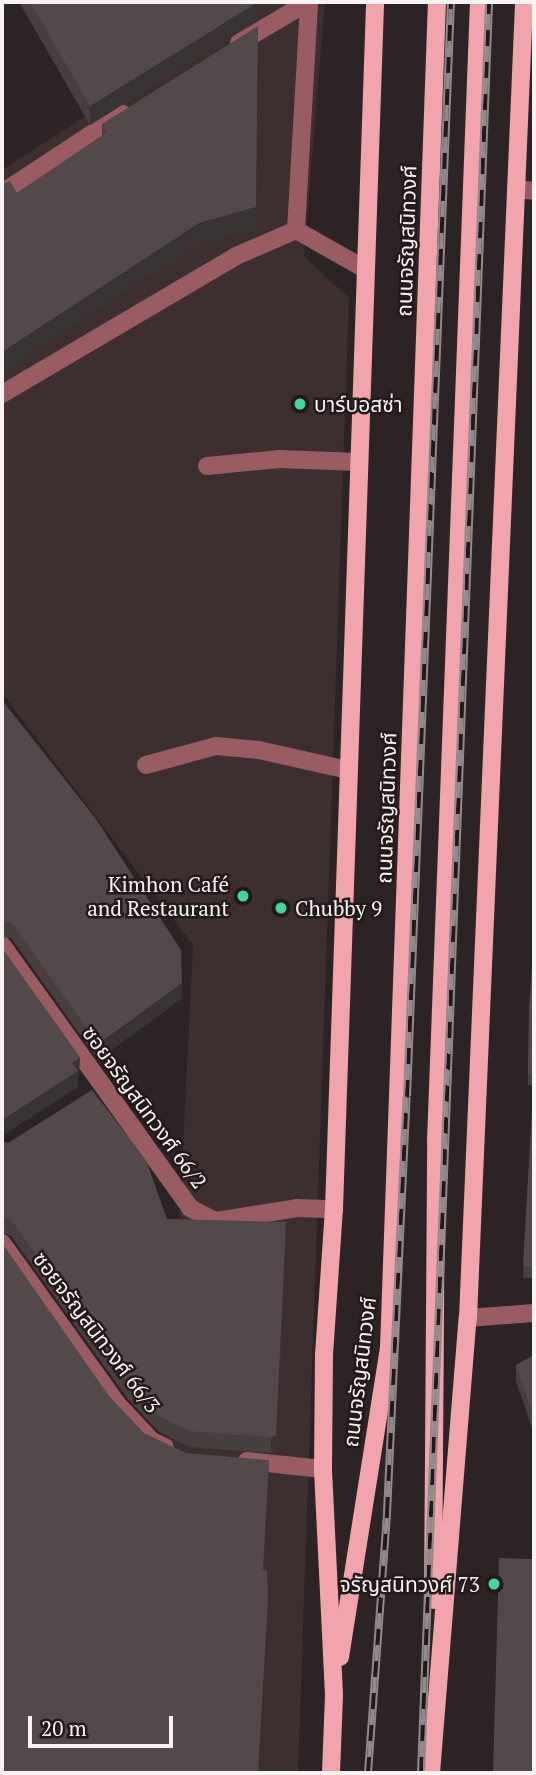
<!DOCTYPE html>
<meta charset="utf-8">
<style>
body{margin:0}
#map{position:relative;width:536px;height:1775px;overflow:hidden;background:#2c2324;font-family:"PT Serif","Noto Sans Thai",serif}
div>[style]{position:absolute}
.built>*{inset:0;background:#3d2e2f}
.minor>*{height:18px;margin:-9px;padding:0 9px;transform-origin:9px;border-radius:9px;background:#9a5c63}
.major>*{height:18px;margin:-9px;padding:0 9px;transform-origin:9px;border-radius:9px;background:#f1a4ab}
.rail>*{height:8px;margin-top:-4px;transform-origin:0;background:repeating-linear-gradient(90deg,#221a1a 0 16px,#91898a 0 32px);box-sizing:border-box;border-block:2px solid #91898a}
.wall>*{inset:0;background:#473f40}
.shaded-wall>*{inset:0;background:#3a3334}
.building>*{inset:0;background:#53494a}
.dots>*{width:19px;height:19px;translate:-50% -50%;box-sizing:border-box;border:4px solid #221a1a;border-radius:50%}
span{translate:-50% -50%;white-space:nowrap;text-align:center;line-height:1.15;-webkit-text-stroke:5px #221a1a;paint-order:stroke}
.street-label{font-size:21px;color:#f9f2f3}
.poi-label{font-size:21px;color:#f9f2f3}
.left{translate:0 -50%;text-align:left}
.right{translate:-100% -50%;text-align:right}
.frame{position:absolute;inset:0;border:4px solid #f9f2f3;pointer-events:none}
.scale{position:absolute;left:28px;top:1716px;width:145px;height:32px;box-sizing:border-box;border:4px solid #f9f2f3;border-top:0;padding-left:9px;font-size:21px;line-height:24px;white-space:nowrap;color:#f9f2f3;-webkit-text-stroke:5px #221a1a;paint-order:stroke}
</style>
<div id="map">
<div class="built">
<i style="clip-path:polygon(262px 2px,325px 2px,304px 256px,349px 298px,298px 1773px,152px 1773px,193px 945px,2px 693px,2px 170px)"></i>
</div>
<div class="minor">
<i style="left:239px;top:43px;width:80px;rotate:-30.7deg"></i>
<i style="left:516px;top:189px;width:18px;rotate:6deg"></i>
<i style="left:2px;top:193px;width:144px;rotate:-33.4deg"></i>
<i style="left:296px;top:230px;width:228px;rotate:-86.7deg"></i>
<i style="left:2px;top:394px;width:272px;rotate:-30.5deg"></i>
<i style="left:236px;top:256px;width:65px;rotate:-23.4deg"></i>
<i style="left:296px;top:230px;width:79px;rotate:29.5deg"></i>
<i style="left:207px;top:466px;width:73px;rotate:-5.5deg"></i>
<i style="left:280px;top:459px;width:78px;rotate:2.2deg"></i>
<i style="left:146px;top:765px;width:73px;rotate:-15.2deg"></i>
<i style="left:216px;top:746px;width:43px;rotate:5.3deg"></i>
<i style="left:259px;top:750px;width:91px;rotate:12.7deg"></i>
<i style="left:2px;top:945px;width:323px;rotate:54.4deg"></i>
<i style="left:190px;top:1208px;width:29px;rotate:27deg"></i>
<i style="left:216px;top:1221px;width:82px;rotate:-9.1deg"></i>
<i style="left:297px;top:1208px;width:37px;rotate:2deg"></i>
<i style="left:2px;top:1243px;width:199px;rotate:54.4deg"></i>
<i style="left:118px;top:1405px;width:50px;rotate:46.6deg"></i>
<i style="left:152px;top:1441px;width:14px;rotate:25deg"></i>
<i style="left:468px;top:1318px;width:66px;rotate:-4.3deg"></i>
<i style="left:247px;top:1461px;width:76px;rotate:6deg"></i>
</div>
<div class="major">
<i style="left:433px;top:1600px;width:459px;rotate:-89.6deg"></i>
<i style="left:436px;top:1141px;width:1140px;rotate:-87.84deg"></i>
<i style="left:340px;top:1657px;width:313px;rotate:-81deg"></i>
<i style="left:389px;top:1348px;width:1347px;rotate:-87.96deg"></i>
<i style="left:331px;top:1773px;width:78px;rotate:-87.8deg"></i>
<i style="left:334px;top:1695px;width:226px;rotate:-92.8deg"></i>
<i style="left:323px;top:1469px;width:114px;rotate:-89.5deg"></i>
<i style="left:324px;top:1355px;width:146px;rotate:-86.1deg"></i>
<i style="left:334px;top:1209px;width:1208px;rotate:-88.05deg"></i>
<i style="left:431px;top:1773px;width:457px;rotate:-85.4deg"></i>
<i style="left:468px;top:1318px;width:1317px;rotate:-87.56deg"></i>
</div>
<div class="rail">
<i style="left:368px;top:1773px;width:261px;rotate:-85.8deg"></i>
<i style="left:387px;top:1513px;width:417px;rotate:-87.3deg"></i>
<i style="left:407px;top:1096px;width:1095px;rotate:-87.7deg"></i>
<i style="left:421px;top:1773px;width:1772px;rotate:-87.8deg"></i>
</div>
<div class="wall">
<i style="clip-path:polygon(19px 2px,258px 2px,258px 20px,90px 125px)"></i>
<i style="clip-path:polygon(102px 124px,256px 228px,199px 244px,17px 193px,102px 136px)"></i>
<i style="clip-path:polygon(2px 700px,182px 998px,98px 1060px,11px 938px,2px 937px)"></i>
<i style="clip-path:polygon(534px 940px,534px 1278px,523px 1278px,534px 1085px,528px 1085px,528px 1074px)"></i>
<i style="clip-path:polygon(2px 1141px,167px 1219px,286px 1238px,276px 1451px,271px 1453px,190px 1447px,159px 1432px,127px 1398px,11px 1236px,2px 1232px)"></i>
<i style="clip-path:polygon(534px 1355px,534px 1434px,516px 1381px,516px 1365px)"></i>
</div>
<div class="shaded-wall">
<i style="clip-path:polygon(258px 2px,258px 20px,90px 125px,90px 106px)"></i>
<i style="clip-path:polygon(258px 26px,256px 228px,199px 244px,2px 372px,2px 352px)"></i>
<i style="clip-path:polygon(182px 983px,182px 998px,98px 1060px,98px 1044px)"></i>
<i style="clip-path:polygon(80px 1057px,78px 1087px,2px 1136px,2px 1120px)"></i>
<i style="clip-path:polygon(286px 1222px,276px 1451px,271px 1453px,271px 1437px)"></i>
<i style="clip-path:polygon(269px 1460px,269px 1476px,263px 1586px,263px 1570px)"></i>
<i style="clip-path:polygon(268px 1600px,259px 1773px,258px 1773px)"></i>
</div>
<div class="building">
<i style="clip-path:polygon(30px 2px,258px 2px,90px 106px)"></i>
<i style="clip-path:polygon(258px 26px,256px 207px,199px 223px,2px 352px,2px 184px,10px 181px,17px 193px,107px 132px,102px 124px)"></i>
<i style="clip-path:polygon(2px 700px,96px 819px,181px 950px,182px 983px,98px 1044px,11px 922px,2px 921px)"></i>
<i style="clip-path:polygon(534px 940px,534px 1074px,528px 1074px,529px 1007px)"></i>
<i style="clip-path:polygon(2px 948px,80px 1057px,72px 1063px,78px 1071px,2px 1120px)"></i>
<i style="clip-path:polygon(534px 1074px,534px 1267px,523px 1266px)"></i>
<i style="clip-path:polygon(92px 1090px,146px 1160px,167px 1219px,286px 1222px,276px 1435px,271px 1437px,190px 1431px,159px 1416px,127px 1382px,11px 1220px,2px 1217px,2px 1141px,8px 1143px)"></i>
<i style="clip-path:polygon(2px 1243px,109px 1396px,144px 1433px,186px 1453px,269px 1460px,263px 1570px,267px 1570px,268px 1600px,258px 1773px,2px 1773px)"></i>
<i style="clip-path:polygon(534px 1355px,534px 1418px,516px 1365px)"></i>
<i style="clip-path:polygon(499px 1558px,534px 1559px,534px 1773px,493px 1773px)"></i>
</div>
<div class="dots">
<i style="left:300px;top:404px;background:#48d49d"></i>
<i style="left:243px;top:896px;background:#48d49d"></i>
<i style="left:281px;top:908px;background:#48d49d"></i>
<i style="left:494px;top:1584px;background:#48d49d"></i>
</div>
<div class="street-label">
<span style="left:406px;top:241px;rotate:-88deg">ถนนจรัญสนิทวงศ์</span>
<span style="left:386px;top:808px;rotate:-88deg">ถนนจรัญสนิทวงศ์</span>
<span style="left:145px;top:1107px;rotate:54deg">ซอยจรัญสนิทวงศ์ 66/2</span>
<span style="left:97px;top:1332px;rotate:53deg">ซอยจรัญสนิทวงศ์ 66/3</span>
<span style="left:359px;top:1372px;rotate:-83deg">ถนนจรัญสนิทวงศ์</span>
</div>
<div class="poi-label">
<span class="left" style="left:314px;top:404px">บาร์บอสซ่า</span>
<span class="right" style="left:229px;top:896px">Kimhon Café<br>and Restaurant</span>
<span class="left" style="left:295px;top:908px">Chubby 9</span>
<span class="right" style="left:480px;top:1584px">จรัญสนิทวงศ์ 73</span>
</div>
<div class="frame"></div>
<div class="scale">20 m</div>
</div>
